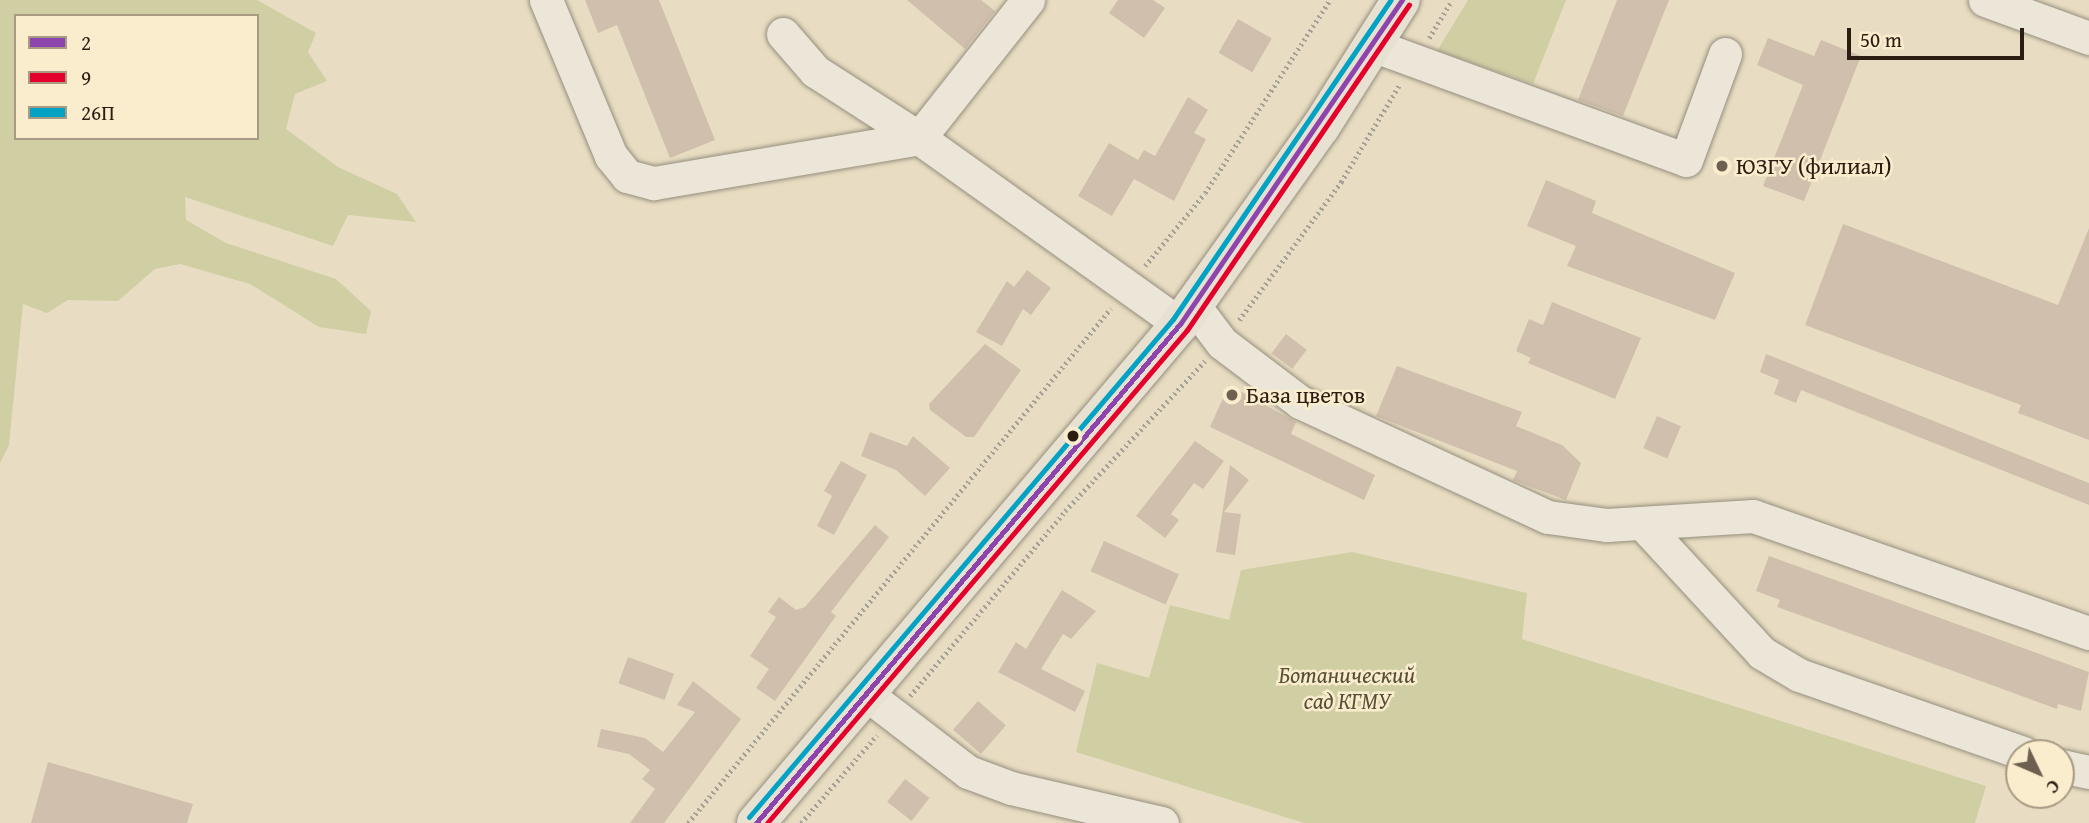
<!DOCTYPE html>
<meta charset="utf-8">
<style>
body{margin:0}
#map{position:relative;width:2089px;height:823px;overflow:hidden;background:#e8ddc2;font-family:"Gentium Book Plus",serif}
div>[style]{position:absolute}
.green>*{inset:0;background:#d0cfa4}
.building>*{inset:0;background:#d0bfac;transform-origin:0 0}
.path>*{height:4.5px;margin-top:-2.25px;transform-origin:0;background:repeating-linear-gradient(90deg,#a7a297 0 2px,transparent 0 5.5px)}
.roads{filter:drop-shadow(0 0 2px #968e7e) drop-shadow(0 0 2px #968e7e)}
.minor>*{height:33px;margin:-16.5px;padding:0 16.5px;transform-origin:16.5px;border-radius:16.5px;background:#ebe6d8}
.major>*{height:38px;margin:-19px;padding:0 19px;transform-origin:19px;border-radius:19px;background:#e7e1d2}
.bus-1>*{height:5px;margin:-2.5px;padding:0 2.5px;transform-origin:2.5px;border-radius:2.5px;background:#8e44ad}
.bus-2>*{height:5px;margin:-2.5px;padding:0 2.5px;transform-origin:2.5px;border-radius:2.5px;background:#e4002b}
.bus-3>*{height:5px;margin:-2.5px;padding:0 2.5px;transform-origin:2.5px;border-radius:2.5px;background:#02a2c5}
.dots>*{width:19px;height:19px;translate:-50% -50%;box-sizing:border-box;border:4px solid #faedce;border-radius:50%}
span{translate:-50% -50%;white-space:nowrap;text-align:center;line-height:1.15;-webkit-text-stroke:5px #faedce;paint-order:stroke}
.poi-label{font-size:23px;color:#2c1d13}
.left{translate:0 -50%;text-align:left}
.park-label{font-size:23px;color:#584f37;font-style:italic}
.legend{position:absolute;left:14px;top:14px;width:245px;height:126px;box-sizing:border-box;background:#faedce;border:2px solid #a89a83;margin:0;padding:9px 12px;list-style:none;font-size:21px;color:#2c1d13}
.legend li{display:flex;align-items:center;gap:14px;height:35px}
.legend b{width:35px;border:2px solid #a89a83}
.north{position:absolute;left:2005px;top:739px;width:70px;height:70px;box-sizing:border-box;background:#faedce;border:2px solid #a89a83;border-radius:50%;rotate:134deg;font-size:19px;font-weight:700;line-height:28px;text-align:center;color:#2c1d13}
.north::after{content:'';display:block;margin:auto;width:24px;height:32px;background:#6e6050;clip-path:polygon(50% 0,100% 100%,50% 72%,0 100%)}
.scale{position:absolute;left:1847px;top:28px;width:177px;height:32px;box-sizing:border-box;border:4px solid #2c1d13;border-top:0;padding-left:9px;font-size:21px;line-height:24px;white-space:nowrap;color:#2c1d13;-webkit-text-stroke:5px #faedce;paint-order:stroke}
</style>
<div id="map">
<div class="green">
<i style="clip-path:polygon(evenodd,0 0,257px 0,316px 33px,308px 52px,327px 81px,295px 94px,286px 129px,338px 167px,397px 194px,416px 222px,348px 215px,333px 246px,185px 197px,186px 220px,226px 243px,336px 279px,371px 311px,366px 334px,319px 327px,250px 284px,180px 264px,155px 269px,118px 301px,68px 300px,47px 313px,23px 304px,9px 445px,0 463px,0 0,16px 16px,257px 16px,257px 138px,16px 138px,16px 16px)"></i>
<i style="clip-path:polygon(1468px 0,1566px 0,1533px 84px,1437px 51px)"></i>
<i style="clip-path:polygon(1352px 552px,1527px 593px,1522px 639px,1986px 786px,1975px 823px,1304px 823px,1076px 752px,1097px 663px,1149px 678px,1170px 605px,1229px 620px,1241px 570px)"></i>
</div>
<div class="building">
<i style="clip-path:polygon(585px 0,659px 0,715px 140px,670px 158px,617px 25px,598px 33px)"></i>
<i style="clip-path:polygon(907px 0,981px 0,995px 11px,965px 49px)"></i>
<i style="clip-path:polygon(1118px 0,1153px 0,1165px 8px,1144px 38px,1109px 13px)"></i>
<i style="clip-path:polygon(1617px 0,1669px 0,1623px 116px,1578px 100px)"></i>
<i style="left:1238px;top:19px;width:39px;height:39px;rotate:30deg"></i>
<i style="clip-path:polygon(1768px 38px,1814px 56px,1821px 40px,1861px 56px,1804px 201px,1763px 186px,1803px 85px,1757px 65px)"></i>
<i style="clip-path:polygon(1188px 97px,1208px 110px,1194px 133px,1206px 139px,1174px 201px,1134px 179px,1112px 216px,1078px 196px,1109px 143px,1138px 160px,1144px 150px,1155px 156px)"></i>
<i style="clip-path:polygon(1546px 180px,1596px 201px,1592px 213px,1735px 273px,1715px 320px,1567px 266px,1576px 246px,1527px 226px)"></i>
<i style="clip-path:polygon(1843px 224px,2058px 305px,2089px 228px,2089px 440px,2018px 413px,2021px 405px,1805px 325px)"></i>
<i style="clip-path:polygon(1027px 270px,1051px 288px,1031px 315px,1023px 309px,1002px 346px,976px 332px,1007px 281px,1014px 287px)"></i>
<i style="clip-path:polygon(1552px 302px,1641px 338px,1615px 399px,1528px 363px,1531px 358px,1516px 351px,1529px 319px,1543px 325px)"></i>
<i style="left:1286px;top:334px;width:26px;height:24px;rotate:37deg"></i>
<i style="clip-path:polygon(985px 344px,1021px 370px,974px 437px,966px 437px,930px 410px,929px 404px)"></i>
<i style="clip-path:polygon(1766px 354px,2089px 483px,2089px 505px,1801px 390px,1796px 403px,1774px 394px,1779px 380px,1760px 372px)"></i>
<i style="clip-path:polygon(1397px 366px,1522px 412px,1516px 426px,1562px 445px,1581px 463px,1566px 500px,1513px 480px,1517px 471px,1376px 416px)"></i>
<i style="clip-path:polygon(1229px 385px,1296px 422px,1291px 434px,1375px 475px,1364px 500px,1210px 427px)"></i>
<i style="left:1657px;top:416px;width:26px;height:35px;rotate:23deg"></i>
<i style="clip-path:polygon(870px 432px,907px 446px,913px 436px,950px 468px,925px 496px,896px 470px,861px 456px)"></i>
<i style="clip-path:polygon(1195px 441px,1224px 461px,1203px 489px,1194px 483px,1171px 514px,1179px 520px,1165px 538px,1136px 516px)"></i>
<i style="clip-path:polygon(841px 461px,867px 475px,834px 535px,817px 526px,832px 496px,824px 491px)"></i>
<i style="clip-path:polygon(1230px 465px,1249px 480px,1224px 512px,1241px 514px,1235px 555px,1216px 552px)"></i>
<i style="clip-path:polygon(875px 525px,889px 537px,831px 612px,836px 616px,775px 701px,756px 688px,769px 669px,750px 656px,776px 617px,768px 612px,779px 597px,796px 610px,805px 607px)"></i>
<i style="left:1104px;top:541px;width:82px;height:33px;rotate:24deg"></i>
<i style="clip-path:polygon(1769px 556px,2089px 672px,2081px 711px,2058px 704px,2057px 709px,1777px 607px,1780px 600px,1756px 591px)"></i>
<i style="clip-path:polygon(1062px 590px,1096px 611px,1071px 639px,1063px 634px,1041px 669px,1085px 691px,1075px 712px,998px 672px,1016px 642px,1026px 649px)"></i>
<i style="left:628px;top:657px;width:49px;height:28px;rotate:20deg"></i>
<i style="clip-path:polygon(693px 681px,741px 719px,664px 823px,630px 823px,655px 789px,642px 779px,650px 770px,629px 754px,597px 747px,601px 729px,645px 738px,663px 752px,695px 712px,677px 705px)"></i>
<i style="left:978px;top:701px;width:37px;height:38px;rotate:41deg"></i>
<i style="clip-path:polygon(48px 762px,193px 804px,187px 823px,31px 823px)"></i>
<i style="left:905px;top:779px;width:31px;height:29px;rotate:38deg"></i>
</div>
<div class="path">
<i style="left:1429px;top:38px;width:44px;rotate:-58.8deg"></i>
<i style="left:1145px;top:266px;width:94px;rotate:-50.6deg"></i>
<i style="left:1205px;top:193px;width:230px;rotate:-57.1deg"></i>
<i style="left:1239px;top:320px;width:172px;rotate:-53.5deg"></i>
<i style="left:1341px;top:182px;width:114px;rotate:-59deg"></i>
<i style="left:910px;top:696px;width:241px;rotate:-50deg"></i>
<i style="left:1065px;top:511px;width:205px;rotate:-47deg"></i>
<i style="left:688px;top:823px;width:666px;rotate:-50.6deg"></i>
<i style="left:801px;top:823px;width:116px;rotate:-49.2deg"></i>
</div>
<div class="roads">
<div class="minor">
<i style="left:546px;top:0;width:169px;rotate:67.4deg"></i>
<i style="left:611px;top:156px;width:26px;rotate:51deg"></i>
<i style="left:627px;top:176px;width:28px;rotate:15deg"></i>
<i style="left:654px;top:183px;width:269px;rotate:-9.6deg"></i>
<i style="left:919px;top:138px;width:176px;rotate:-51.7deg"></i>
<i style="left:1985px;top:0;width:111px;rotate:20.1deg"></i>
<i style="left:783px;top:34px;width:49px;rotate:49.1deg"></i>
<i style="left:815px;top:71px;width:124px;rotate:32.8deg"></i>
<i style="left:919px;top:138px;width:320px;rotate:35.5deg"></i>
<i style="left:1375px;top:46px;width:331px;rotate:20.1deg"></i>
<i style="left:1686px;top:160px;width:113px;rotate:-69.8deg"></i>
<i style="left:1194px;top:306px;width:46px;rotate:52.9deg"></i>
<i style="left:1222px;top:343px;width:98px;rotate:37.1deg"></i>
<i style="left:1300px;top:402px;width:273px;rotate:24.9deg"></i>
<i style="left:1548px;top:517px;width:60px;rotate:7.7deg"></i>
<i style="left:1607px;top:525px;width:146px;rotate:-3.5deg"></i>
<i style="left:1753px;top:516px;width:356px;rotate:19.2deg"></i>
<i style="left:1643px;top:524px;width:176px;rotate:47.3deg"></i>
<i style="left:1762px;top:653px;width:43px;rotate:30.7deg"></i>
<i style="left:1799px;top:675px;width:237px;rotate:19.2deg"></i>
<i style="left:865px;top:693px;width:130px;rotate:37.5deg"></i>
<i style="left:968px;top:772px;width:46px;rotate:20.4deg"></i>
<i style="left:1011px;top:788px;width:155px;rotate:13.1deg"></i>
<i style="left:2061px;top:766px;width:29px;rotate:12deg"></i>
</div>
<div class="major">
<i style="left:756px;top:823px;width:655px;rotate:-49.65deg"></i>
<i style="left:1180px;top:324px;width:241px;rotate:-54.5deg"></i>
<i style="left:1320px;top:128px;width:151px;rotate:-57.7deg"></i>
</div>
</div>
<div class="bus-1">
<i style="left:756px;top:823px;width:655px;rotate:-49.65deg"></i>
<i style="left:1180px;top:324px;width:393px;rotate:-55.6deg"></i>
</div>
<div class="bus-2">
<i style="left:767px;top:823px;width:648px;rotate:-49.57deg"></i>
<i style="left:1187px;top:330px;width:394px;rotate:-55.7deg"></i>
</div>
<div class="bus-3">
<i style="left:749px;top:817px;width:654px;rotate:-49.59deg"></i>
<i style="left:1173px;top:319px;width:386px;rotate:-55.7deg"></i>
</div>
<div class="dots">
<i style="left:1722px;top:166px;background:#6e6050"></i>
<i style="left:1232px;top:395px;background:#6e6050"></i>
<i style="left:1073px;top:436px;background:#2c1d13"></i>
</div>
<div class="poi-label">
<span class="left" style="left:1736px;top:166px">ЮЗГУ (филиал)</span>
<span class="left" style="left:1246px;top:395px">База цветов</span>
</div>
<div class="park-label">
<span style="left:1347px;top:688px">Ботанический<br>сад КГМУ</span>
</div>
<ul class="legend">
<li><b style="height:9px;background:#8e44ad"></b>2</li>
<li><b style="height:9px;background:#e4002b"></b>9</li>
<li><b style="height:9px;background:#02a2c5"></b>26П</li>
</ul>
<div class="north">С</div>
<div class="scale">50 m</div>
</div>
